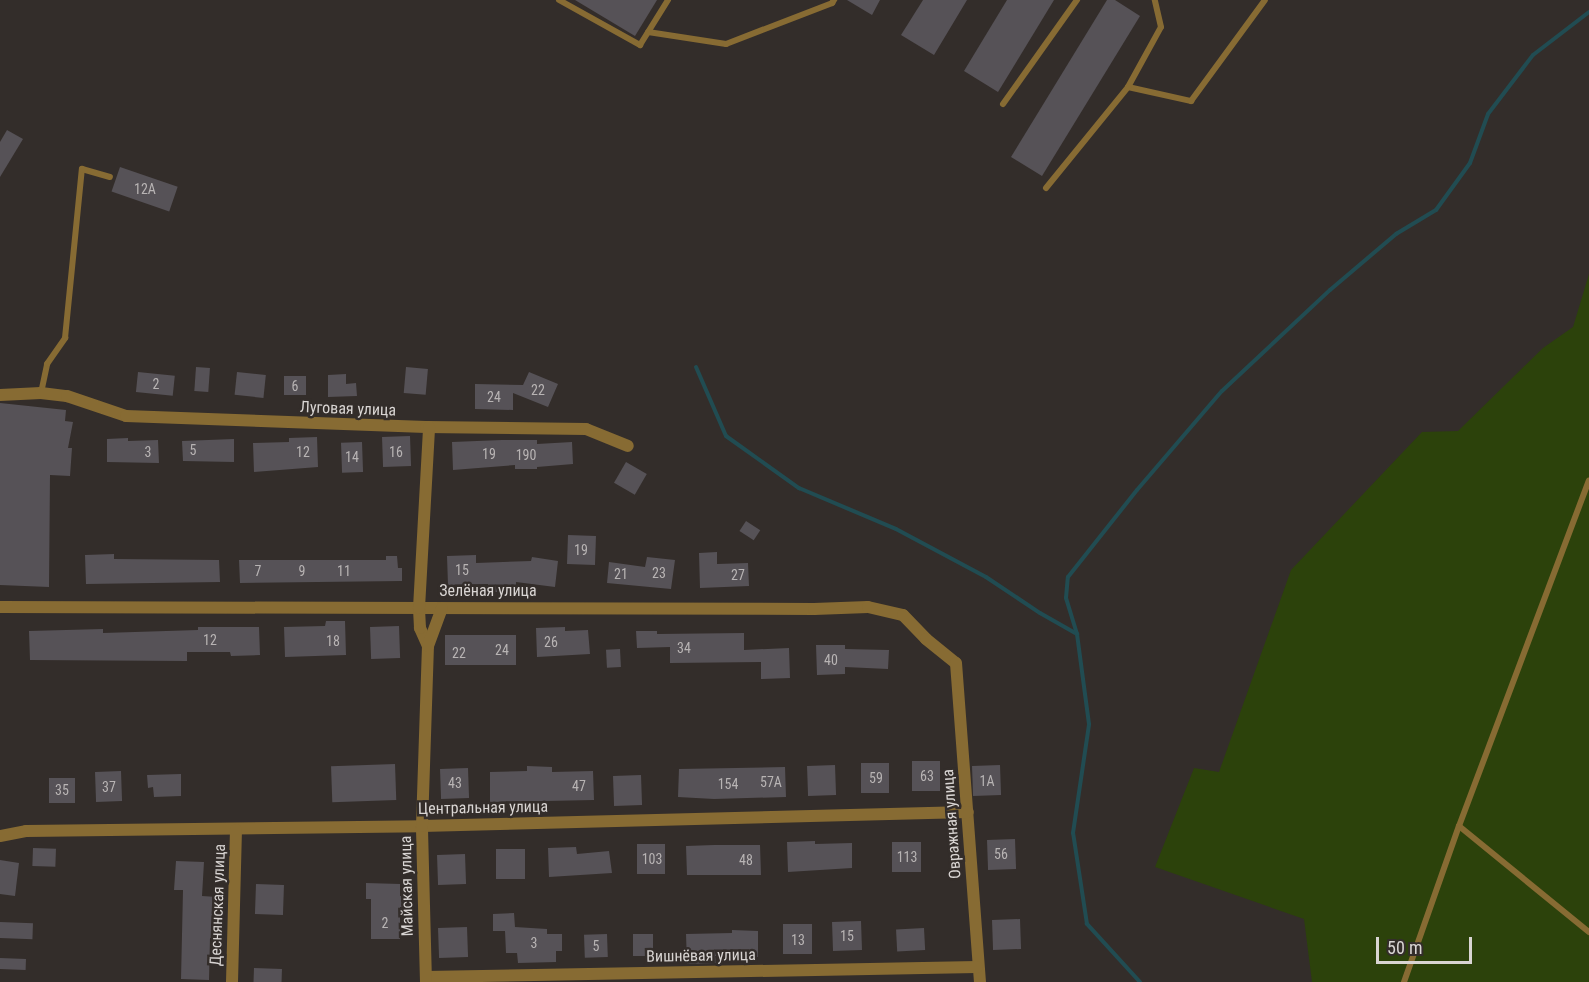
<!DOCTYPE html>
<meta charset="utf-8">
<style>
body{margin:0}
#map{position:relative;width:1589px;height:982px;overflow:hidden;background:#332d2a;font-family:"Roboto Condensed",sans-serif}
div>[style]{position:absolute}
.green>*{inset:0;background:#2c420b}
.stream>*{height:4px;margin:-2px;padding:0 2px;transform-origin:2px;border-radius:2px;background:#214c52}
.building>*{inset:0;background:#565257;transform-origin:0 0}
.lane>*{height:6px;margin:-3px;padding:0 3px;transform-origin:3px;border-radius:3px;background:#876b33}
.street>*{height:12px;margin:-6px;padding:0 6px;transform-origin:6px;border-radius:6px;background:#876b33}
span{translate:-50% -50%;white-space:nowrap;text-align:center;line-height:1.15;-webkit-text-stroke:5px #332d2a;paint-order:stroke}
.number-label{font-size:14px;color:#b8b4b4}
.number-label span{-webkit-text-stroke-width:0}
.street-label{font-size:16px;color:#d9d5d3}
.scale{position:absolute;left:1376px;top:937px;width:96px;height:27px;box-sizing:border-box;border:3px solid #d9d5d3;border-top:0;padding-left:8px;font-size:18px;line-height:21px;white-space:nowrap;color:#d9d5d3;-webkit-text-stroke:4px #332d2a;paint-order:stroke}
</style>
<div id="map">
<div class="green">
<i style="clip-path:polygon(1589px 274px,1589px 982px,1312px 982px,1304px 919px,1155px 867px,1194px 768px,1219px 772px,1291px 570px,1422px 432px,1458px 431px,1543px 348px,1573px 327px)"></i>
</div>
<div class="stream">
<i style="left:696px;top:367px;width:75px;rotate:66.5deg"></i>
<i style="left:726px;top:436px;width:90px;rotate:35.5deg"></i>
<i style="left:799px;top:488px;width:105px;rotate:22.9deg"></i>
<i style="left:896px;top:529px;width:102px;rotate:28.1deg"></i>
<i style="left:986px;top:577px;width:65px;rotate:33.7deg"></i>
<i style="left:1040px;top:613px;width:43px;rotate:29.6deg"></i>
<i style="left:1140px;top:982px;width:79px;rotate:-132.4deg"></i>
<i style="left:1087px;top:924px;width:92px;rotate:-98.7deg"></i>
<i style="left:1073px;top:833px;width:110px;rotate:-81.6deg"></i>
<i style="left:1089px;top:724px;width:91px;rotate:-97.6deg"></i>
<i style="left:1077px;top:634px;width:38px;rotate:-107deg"></i>
<i style="left:1066px;top:598px;width:21px;rotate:-85deg"></i>
<i style="left:1068px;top:577px;width:111px;rotate:-51.6deg"></i>
<i style="left:1137px;top:490px;width:130px;rotate:-49.4deg"></i>
<i style="left:1222px;top:391px;width:148px;rotate:-43.1deg"></i>
<i style="left:1330px;top:290px;width:87px;rotate:-40.3deg"></i>
<i style="left:1396px;top:234px;width:47px;rotate:-31deg"></i>
<i style="left:1436px;top:210px;width:58px;rotate:-54.1deg"></i>
<i style="left:1470px;top:163px;width:52px;rotate:-69.8deg"></i>
<i style="left:1488px;top:114px;width:74px;rotate:-52.7deg"></i>
<i style="left:1533px;top:55px;width:71px;rotate:-37.5deg"></i>
</div>
<div class="building">
<i style="clip-path:polygon(575px 0,657px 0,635px 36px)"></i>
<i style="clip-path:polygon(847px 0,880px 0,872px 15px)"></i>
<i style="clip-path:polygon(923px 0,967px 0,934px 55px,901px 35px)"></i>
<i style="clip-path:polygon(1007px 0,1054px 0,998px 92px,964px 71px)"></i>
<i style="clip-path:polygon(1107px 0,1115px 0,1140px 16px,1042px 176px,1011px 157px)"></i>
<i style="clip-path:polygon(7px 130px,23px 139px,0 177px,0 142px)"></i>
<i style="left:120px;top:167px;width:61px;height:26px;rotate:19deg"></i>
<i style="left:196px;top:367px;width:14px;height:24px;rotate:4deg"></i>
<i style="left:406px;top:367px;width:22px;height:26px;rotate:5deg"></i>
<i style="left:138px;top:372px;width:37px;height:20px;rotate:6deg"></i>
<i style="left:237px;top:372px;width:29px;height:23px;rotate:6deg"></i>
<i style="clip-path:polygon(529px 372px,558px 384px,548px 407px,513px 393px,513px 410px,475px 409px,475px 384px,523px 385px)"></i>
<i style="clip-path:polygon(346px 374px,346px 384px,356px 383px,357px 396px,328px 397px,328px 375px)"></i>
<i style="left:306px;top:376px;width:19px;height:22px;rotate:90deg"></i>
<i style="clip-path:polygon(0 403px,66px 410px,65px 421px,73px 422px,68px 448px,72px 448px,70px 476px,50px 475px,49px 587px,0 585px)"></i>
<i style="left:410px;top:436px;width:30px;height:28px;rotate:88deg"></i>
<i style="clip-path:polygon(317px 437px,318px 467px,254px 472px,253px 443px,289px 442px,289px 438px)"></i>
<i style="clip-path:polygon(128px 438px,128px 441px,158px 440px,159px 463px,107px 462px,107px 439px)"></i>
<i style="clip-path:polygon(234px 439px,234px 462px,183px 461px,182px 441px)"></i>
<i style="clip-path:polygon(502px 440px,537px 440px,537px 444px,572px 442px,573px 464px,537px 467px,537px 469px,515px 469px,515px 465px,453px 470px,452px 442px)"></i>
<i style="left:362px;top:442px;width:30px;height:21px;rotate:88deg"></i>
<i style="left:626px;top:462px;width:24px;height:24px;rotate:30deg"></i>
<i style="left:746px;top:521px;width:17px;height:12px;rotate:33deg"></i>
<i style="left:568px;top:535px;width:28px;height:29px;rotate:2deg"></i>
<i style="clip-path:polygon(717px 552px,717px 564px,748px 563px,749px 586px,700px 588px,699px 553px)"></i>
<i style="clip-path:polygon(114px 554px,114px 559px,219px 560px,220px 582px,86px 584px,85px 555px)"></i>
<i style="clip-path:polygon(476px 555px,476px 563px,531px 561px,532px 557px,558px 561px,555px 587px,516px 582px,516px 592px,488px 592px,488px 584px,448px 585px,447px 556px)"></i>
<i style="clip-path:polygon(386px 556px,397px 556px,398px 568px,402px 568px,402px 581px,240px 583px,239px 560px,386px 560px)"></i>
<i style="clip-path:polygon(647px 557px,675px 560px,671px 589px,607px 583px,609px 562px,645px 567px)"></i>
<i style="clip-path:polygon(326px 621px,345px 621px,346px 655px,285px 657px,284px 627px,325px 626px)"></i>
<i style="left:399px;top:626px;width:32px;height:29px;rotate:88deg"></i>
<i style="clip-path:polygon(198px 627px,259px 627px,260px 655px,231px 656px,230px 652px,187px 652px,187px 661px,30px 660px,29px 631px,103px 629px,103px 633px,198px 630px)"></i>
<i style="clip-path:polygon(565px 627px,565px 631px,588px 630px,590px 654px,537px 657px,536px 628px)"></i>
<i style="clip-path:polygon(636px 631px,657px 631px,657px 634px,744px 633px,744px 650px,789px 648px,790px 678px,761px 679px,761px 662px,670px 663px,670px 647px,637px 648px)"></i>
<i style="left:516px;top:635px;width:30px;height:71px;rotate:90deg"></i>
<i style="clip-path:polygon(816px 645px,845px 645px,845px 649px,889px 650px,888px 669px,845px 667px,845px 674px,817px 675px)"></i>
<i style="left:620px;top:649px;width:18px;height:14px;rotate:87deg"></i>
<i style="left:912px;top:761px;width:28px;height:30px"></i>
<i style="left:861px;top:763px;width:28px;height:30px"></i>
<i style="left:395px;top:764px;width:36px;height:64px;rotate:88deg"></i>
<i style="left:835px;top:765px;width:30px;height:28px;rotate:88deg"></i>
<i style="left:1000px;top:765px;width:30px;height:28px;rotate:88deg"></i>
<i style="clip-path:polygon(527px 766px,552px 767px,552px 772px,593px 771px,594px 800px,490px 802px,490px 772px,527px 771px)"></i>
<i style="clip-path:polygon(785px 767px,786px 797px,714px 799px,678px 797px,679px 769px)"></i>
<i style="left:468px;top:768px;width:30px;height:28px;rotate:88deg"></i>
<i style="left:121px;top:771px;width:30px;height:26px;rotate:88deg"></i>
<i style="clip-path:polygon(181px 774px,181px 796px,154px 797px,153px 787px,148px 788px,147px 775px)"></i>
<i style="left:641px;top:775px;width:30px;height:28px;rotate:88deg"></i>
<i style="left:49px;top:778px;width:26px;height:25px"></i>
<i style="left:1015px;top:839px;width:30px;height:28px;rotate:88deg"></i>
<i style="clip-path:polygon(815px 841px,815px 844px,852px 843px,852px 868px,788px 872px,787px 842px)"></i>
<i style="left:892px;top:842px;width:29px;height:30px"></i>
<i style="left:637px;top:844px;width:28px;height:30px"></i>
<i style="clip-path:polygon(714px 845px,760px 845px,761px 875px,687px 875px,686px 846px)"></i>
<i style="clip-path:polygon(576px 847px,577px 854px,609px 851px,612px 873px,549px 877px,548px 848px)"></i>
<i style="left:33px;top:848px;width:23px;height:18px;rotate:2deg"></i>
<i style="left:496px;top:849px;width:29px;height:30px"></i>
<i style="left:465px;top:854px;width:30px;height:28px;rotate:88deg"></i>
<i style="clip-path:polygon(0 860px,19px 863px,15px 896px,0 894px)"></i>
<i style="clip-path:polygon(176px 861px,204px 862px,202px 896px,217px 897px,215px 938px,210px 938px,209px 980px,181px 979px,183px 890px,174px 890px)"></i>
<i style="clip-path:polygon(366px 883px,400px 884px,400px 896px,405px 896px,405px 907px,400px 907px,400px 939px,371px 939px,371px 899px,366px 899px)"></i>
<i style="left:256px;top:884px;width:28px;height:30px;rotate:2deg"></i>
<i style="clip-path:polygon(514px 913px,515px 927px,547px 929px,547px 934px,562px 934px,562px 951px,556px 951px,556px 962px,518px 963px,517px 953px,506px 953px,505px 931px,493px 931px,493px 914px)"></i>
<i style="left:1020px;top:919px;width:30px;height:28px;rotate:88deg"></i>
<i style="left:861px;top:921px;width:29px;height:29px;rotate:88deg"></i>
<i style="left:0;top:922px;width:33px;height:16px;rotate:2deg"></i>
<i style="left:812px;top:924px;width:30px;height:29px;rotate:90deg"></i>
<i style="left:467px;top:927px;width:30px;height:29px;rotate:88deg"></i>
<i style="left:924px;top:928px;width:22px;height:28px;rotate:87deg"></i>
<i style="clip-path:polygon(732px 930px,758px 931px,758px 957px,715px 956px,716px 963px,687px 964px,686px 934px,732px 933px)"></i>
<i style="left:607px;top:934px;width:23px;height:23px;rotate:88deg"></i>
<i style="left:633px;top:934px;width:20px;height:22px"></i>
<i style="left:0;top:958px;width:26px;height:11px;rotate:2deg"></i>
<i style="left:254px;top:968px;width:28px;height:14px;rotate:2deg"></i>
</div>
<div class="lane">
<i style="left:559px;top:0;width:93px;rotate:29.1deg"></i>
<i style="left:640px;top:45px;width:53px;rotate:-58.1deg"></i>
<i style="left:648px;top:32px;width:79px;rotate:8.7deg"></i>
<i style="left:726px;top:44px;width:114px;rotate:-21.1deg"></i>
<i style="left:832px;top:3px;width:4px;rotate:-56deg"></i>
<i style="left:1128px;top:87px;width:65px;rotate:12.5deg"></i>
<i style="left:1191px;top:101px;width:125px;rotate:-53.8deg"></i>
<i style="left:1003px;top:104px;width:128px;rotate:-54.6deg"></i>
<i style="left:1046px;top:188px;width:130px;rotate:-50.9deg"></i>
<i style="left:1128px;top:87px;width:68px;rotate:-61.2deg"></i>
<i style="left:1161px;top:27px;width:28px;rotate:-103deg"></i>
<i style="left:41px;top:393px;width:30px;rotate:-78deg"></i>
<i style="left:47px;top:364px;width:32px;rotate:-55deg"></i>
<i style="left:65px;top:338px;width:170px;rotate:-84.3deg"></i>
<i style="left:82px;top:169px;width:29px;rotate:16deg"></i>
<i style="left:1459px;top:826px;width:168px;rotate:39.2deg"></i>
<i style="left:1404px;top:982px;width:165px;rotate:-70.6deg"></i>
<i style="left:1459px;top:826px;width:369px;rotate:-69.4deg"></i>
</div>
<div class="street">
<i style="left:0;top:395px;width:41px;rotate:-2.8deg"></i>
<i style="left:41px;top:393px;width:26px;rotate:7deg"></i>
<i style="left:67px;top:396px;width:62px;rotate:18.7deg"></i>
<i style="left:126px;top:416px;width:300px;rotate:2.1deg"></i>
<i style="left:426px;top:427px;width:160px;rotate:0.7deg"></i>
<i style="left:586px;top:429px;width:45px;rotate:22deg"></i>
<i style="left:0;top:607px;width:814px;rotate:0.14deg"></i>
<i style="left:814px;top:609px;width:54px;rotate:-2.1deg"></i>
<i style="left:868px;top:607px;width:36px;rotate:13deg"></i>
<i style="left:903px;top:615px;width:33px;rotate:46deg"></i>
<i style="left:926px;top:639px;width:38px;rotate:39deg"></i>
<i style="left:956px;top:663px;width:320px;rotate:85.7deg"></i>
<i style="left:428px;top:646px;width:20px;rotate:-114deg"></i>
<i style="left:420px;top:628px;width:20px;rotate:-93deg"></i>
<i style="left:419px;top:608px;width:181px;rotate:-86.8deg"></i>
<i style="left:0;top:836px;width:26px;rotate:-11deg"></i>
<i style="left:26px;top:831px;width:396px;rotate:-0.7deg"></i>
<i style="left:422px;top:826px;width:546px;rotate:-1.47deg"></i>
<i style="left:426px;top:977px;width:551px;rotate:-1.04deg"></i>
<i style="left:232px;top:982px;width:152px;rotate:-88.5deg"></i>
<i style="left:426px;top:982px;width:156px;rotate:-91.5deg"></i>
<i style="left:422px;top:826px;width:180px;rotate:-88.1deg"></i>
<i style="left:428px;top:646px;width:40px;rotate:-69.8deg"></i>
</div>
<div class="number-label">
<span style="left:145px;top:189px">12А</span>
<span style="left:156px;top:384px">2</span>
<span style="left:295px;top:386px">6</span>
<span style="left:538px;top:390px">22</span>
<span style="left:494px;top:397px">24</span>
<span style="left:193px;top:450px">5</span>
<span style="left:148px;top:452px">3</span>
<span style="left:303px;top:452px">12</span>
<span style="left:396px;top:452px">16</span>
<span style="left:489px;top:454px">19</span>
<span style="left:526px;top:455px">190</span>
<span style="left:352px;top:457px">14</span>
<span style="left:581px;top:550px">19</span>
<span style="left:462px;top:570px">15</span>
<span style="left:258px;top:571px">7</span>
<span style="left:302px;top:571px">9</span>
<span style="left:344px;top:571px">11</span>
<span style="left:659px;top:573px">23</span>
<span style="left:621px;top:574px">21</span>
<span style="left:738px;top:575px">27</span>
<span style="left:210px;top:640px">12</span>
<span style="left:333px;top:641px">18</span>
<span style="left:551px;top:642px">26</span>
<span style="left:684px;top:648px">34</span>
<span style="left:502px;top:650px">24</span>
<span style="left:459px;top:653px">22</span>
<span style="left:831px;top:660px">40</span>
<span style="left:927px;top:776px">63</span>
<span style="left:876px;top:778px">59</span>
<span style="left:987px;top:781px">1А</span>
<span style="left:771px;top:782px">57А</span>
<span style="left:455px;top:783px">43</span>
<span style="left:728px;top:784px">154</span>
<span style="left:579px;top:786px">47</span>
<span style="left:109px;top:787px">37</span>
<span style="left:62px;top:790px">35</span>
<span style="left:1001px;top:854px">56</span>
<span style="left:907px;top:857px">113</span>
<span style="left:652px;top:859px">103</span>
<span style="left:746px;top:860px">48</span>
<span style="left:385px;top:923px">2</span>
<span style="left:847px;top:936px">15</span>
<span style="left:798px;top:940px">13</span>
<span style="left:534px;top:943px">3</span>
<span style="left:596px;top:946px">5</span>
</div>
<div class="street-label">
<span style="left:348px;top:409px;rotate:2deg">Луговая улица</span>
<span style="left:488px;top:591px">Зелёная улица</span>
<span style="left:483px;top:808px;rotate:-1deg">Центральная улица</span>
<span style="left:952px;top:824px;rotate:-94deg">Овражная улица</span>
<span style="left:407px;top:886px;rotate:-91deg">Майская улица</span>
<span style="left:218px;top:905px;rotate:-88deg">Деснянская улица</span>
<span style="left:701px;top:956px;rotate:-1deg">Вишнёвая улица</span>
</div>
<div class="scale">50 m</div>
</div>
